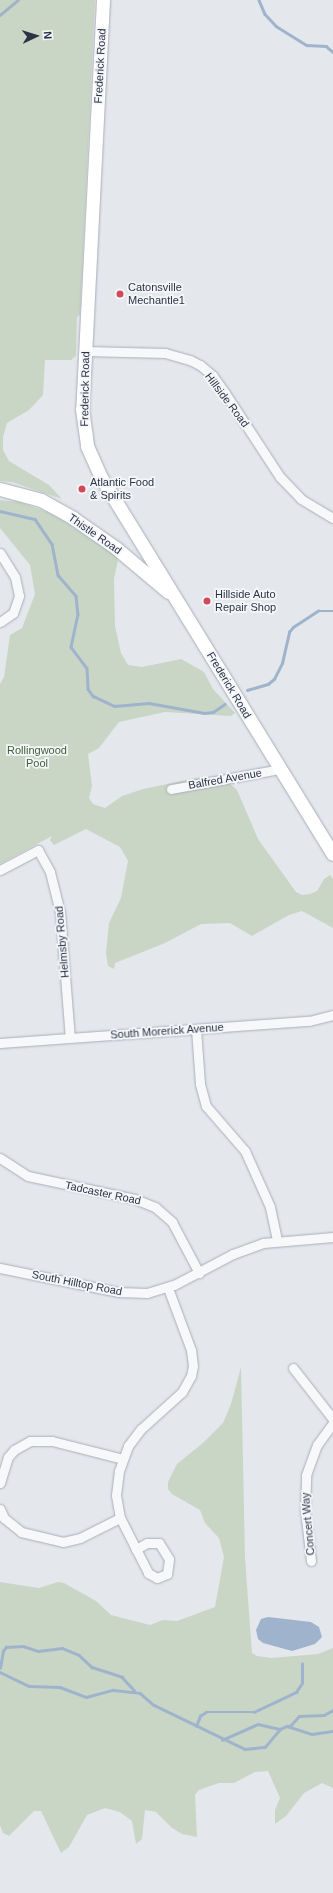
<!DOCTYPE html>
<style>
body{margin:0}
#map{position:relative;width:333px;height:1893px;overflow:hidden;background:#e4e7ec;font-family:Arial,sans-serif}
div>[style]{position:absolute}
.green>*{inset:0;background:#c9d6c5}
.water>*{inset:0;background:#9fb4cc}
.stream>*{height:2.5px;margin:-1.25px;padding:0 1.25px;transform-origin:1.25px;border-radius:1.25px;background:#9fb4cc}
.roads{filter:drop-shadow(0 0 1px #a9aeb7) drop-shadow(0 0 1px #a9aeb7)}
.street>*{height:9px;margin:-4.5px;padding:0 4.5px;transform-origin:4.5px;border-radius:4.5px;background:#f7f8fa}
.secondary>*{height:13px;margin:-6.5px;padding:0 6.5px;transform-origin:6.5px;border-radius:6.5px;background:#fff}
.dots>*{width:11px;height:11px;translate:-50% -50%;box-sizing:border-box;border:2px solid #f4f6f9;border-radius:50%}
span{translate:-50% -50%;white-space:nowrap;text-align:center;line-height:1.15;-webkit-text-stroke:3.5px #f4f6f9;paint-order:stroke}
.street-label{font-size:11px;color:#2b3445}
.poi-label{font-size:11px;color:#2b3445}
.left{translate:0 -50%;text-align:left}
.park-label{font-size:11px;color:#3f6138}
.north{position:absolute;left:16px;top:16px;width:40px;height:40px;-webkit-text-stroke:3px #f4f6f9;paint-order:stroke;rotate:86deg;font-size:11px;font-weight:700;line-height:16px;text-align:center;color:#2b3445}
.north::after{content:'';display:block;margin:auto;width:14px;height:18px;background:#2b3445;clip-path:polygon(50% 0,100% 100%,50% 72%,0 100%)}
</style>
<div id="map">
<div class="green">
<i style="clip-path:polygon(0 0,95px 0,80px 315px,77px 317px,76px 356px,71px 360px,45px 360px,43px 395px,29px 410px,7px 423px,3px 437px,3px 450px,9px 461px,49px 485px,62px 499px,12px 482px,0 481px)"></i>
<i style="clip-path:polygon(0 500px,20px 502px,53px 514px,115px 555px,118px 560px,114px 579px,115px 626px,121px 653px,128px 665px,142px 667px,181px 659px,204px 672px,213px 689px,235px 713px,231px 716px,165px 712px,119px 722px,99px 748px,88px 754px,92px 786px,89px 798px,93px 804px,105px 808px,122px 796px,143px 789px,201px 777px,222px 777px,237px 790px,258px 839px,296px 892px,302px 895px,310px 894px,317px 891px,324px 879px,330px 875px,333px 879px,333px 928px,302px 911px,289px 915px,252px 936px,230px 923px,201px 924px,165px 943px,115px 963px,114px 969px,108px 966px,106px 953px,109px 923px,121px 898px,128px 861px,120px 847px,86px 829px,54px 845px,50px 840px,52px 836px,0 864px,0 684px,4px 677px,10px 635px,22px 628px,35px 594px,30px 565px,0 528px)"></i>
<i style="clip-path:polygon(241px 1367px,245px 1558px,252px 1653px,257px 1656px,271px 1658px,318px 1654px,333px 1648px,333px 1788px,322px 1783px,304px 1793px,286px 1816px,275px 1824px,275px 1810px,280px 1798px,268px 1771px,255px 1772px,234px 1783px,219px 1783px,199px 1790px,195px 1795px,197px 1837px,182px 1834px,171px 1827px,156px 1812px,145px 1810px,142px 1839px,136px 1844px,132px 1821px,120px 1812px,105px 1808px,87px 1815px,69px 1847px,61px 1853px,41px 1811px,34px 1811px,9px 1836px,3px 1833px,0 1825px,0 1582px,39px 1588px,58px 1582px,64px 1583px,96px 1601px,111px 1615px,150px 1625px,163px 1620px,177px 1621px,215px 1607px,224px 1557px,219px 1538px,205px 1523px,200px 1510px,172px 1494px,168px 1489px,168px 1482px,177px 1464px,204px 1442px,223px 1423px,231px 1404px)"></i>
</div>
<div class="water">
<i style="clip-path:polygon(268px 1617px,311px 1622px,319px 1627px,322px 1637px,315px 1644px,292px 1651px,263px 1643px,258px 1639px,256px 1630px,261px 1619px)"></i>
</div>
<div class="stream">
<i style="left:259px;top:0;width:15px;rotate:67deg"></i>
<i style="left:265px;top:14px;width:16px;rotate:47deg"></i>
<i style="left:276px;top:26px;width:36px;rotate:32deg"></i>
<i style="left:307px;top:45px;width:19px;rotate:3deg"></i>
<i style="left:326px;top:46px;width:9px;rotate:41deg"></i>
<i style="left:0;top:15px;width:23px;rotate:-40deg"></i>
<i style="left:0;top:511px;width:36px;rotate:13deg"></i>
<i style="left:35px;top:519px;width:30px;rotate:56deg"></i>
<i style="left:52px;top:544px;width:32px;rotate:79deg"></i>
<i style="left:58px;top:575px;width:28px;rotate:49deg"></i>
<i style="left:76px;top:596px;width:18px;rotate:84deg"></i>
<i style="left:78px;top:614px;width:34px;rotate:102deg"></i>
<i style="left:71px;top:647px;width:26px;rotate:53deg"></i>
<i style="left:87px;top:668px;width:21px;rotate:87deg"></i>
<i style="left:88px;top:689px;width:9px;rotate:54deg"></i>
<i style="left:93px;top:696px;width:23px;rotate:25deg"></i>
<i style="left:114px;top:706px;width:35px;rotate:-5deg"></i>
<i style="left:149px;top:703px;width:56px;rotate:10.3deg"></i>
<i style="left:204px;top:713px;width:9px;rotate:-6deg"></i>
<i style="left:213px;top:712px;width:14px;rotate:-34deg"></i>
<i style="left:247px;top:690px;width:22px;rotate:-16deg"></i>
<i style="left:268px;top:684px;width:8px;rotate:-40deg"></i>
<i style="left:274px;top:679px;width:18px;rotate:-63deg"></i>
<i style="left:282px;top:663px;width:32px;rotate:-77deg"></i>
<i style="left:289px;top:632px;width:6px;rotate:-51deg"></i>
<i style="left:293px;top:627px;width:30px;rotate:-33deg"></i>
<i style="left:318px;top:611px;width:15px"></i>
<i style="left:0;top:1668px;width:17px;rotate:-80deg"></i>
<i style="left:3px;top:1651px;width:5px;rotate:-53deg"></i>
<i style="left:6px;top:1647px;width:17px;rotate:-3deg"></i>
<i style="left:23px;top:1646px;width:16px;rotate:18deg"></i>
<i style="left:38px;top:1651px;width:24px;rotate:-7deg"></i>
<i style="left:62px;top:1648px;width:18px;rotate:22deg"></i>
<i style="left:79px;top:1655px;width:18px;rotate:43deg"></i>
<i style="left:92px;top:1667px;width:32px;rotate:18deg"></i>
<i style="left:122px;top:1677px;width:18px;rotate:47deg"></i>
<i style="left:0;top:1672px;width:32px;rotate:26deg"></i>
<i style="left:29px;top:1686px;width:31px;rotate:2deg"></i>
<i style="left:60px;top:1687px;width:28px;rotate:21deg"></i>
<i style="left:86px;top:1697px;width:28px;rotate:-15deg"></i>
<i style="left:113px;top:1690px;width:27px;rotate:6deg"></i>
<i style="left:140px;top:1693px;width:18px;rotate:41deg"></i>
<i style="left:154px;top:1705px;width:101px;rotate:25.8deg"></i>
<i style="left:245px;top:1749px;width:20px;rotate:-6deg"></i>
<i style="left:265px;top:1747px;width:23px;rotate:-50deg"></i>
<i style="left:280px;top:1729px;width:8px;rotate:-23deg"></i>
<i style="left:287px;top:1726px;width:26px;rotate:18deg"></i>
<i style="left:312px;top:1734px;width:21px;rotate:-8deg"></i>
<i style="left:196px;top:1726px;width:11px;rotate:-68deg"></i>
<i style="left:200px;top:1716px;width:7px;rotate:-34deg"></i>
<i style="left:206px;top:1712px;width:48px"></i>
<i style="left:254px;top:1712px;width:47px;rotate:-25.5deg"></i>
<i style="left:296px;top:1692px;width:11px;rotate:-56deg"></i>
<i style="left:302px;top:1683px;width:19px;rotate:-90deg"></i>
<i style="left:290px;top:1726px;width:13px;rotate:-48deg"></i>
<i style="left:299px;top:1716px;width:25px;rotate:-2deg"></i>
<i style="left:324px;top:1715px;width:10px;rotate:-29deg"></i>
<i style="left:222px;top:1740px;width:39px;rotate:-24deg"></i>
<i style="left:258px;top:1724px;width:23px;rotate:13deg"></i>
</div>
<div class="roads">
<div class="street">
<i style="left:85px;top:351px;width:80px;rotate:1.4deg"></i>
<i style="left:165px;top:353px;width:26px;rotate:16deg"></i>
<i style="left:190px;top:360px;width:11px;rotate:27deg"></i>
<i style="left:200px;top:365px;width:17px;rotate:40deg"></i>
<i style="left:213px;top:376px;width:21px;rotate:55deg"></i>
<i style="left:225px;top:393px;width:100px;rotate:56.8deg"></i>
<i style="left:280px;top:477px;width:30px;rotate:46deg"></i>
<i style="left:301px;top:499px;width:37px;rotate:31deg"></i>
<i style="left:0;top:553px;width:28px;rotate:58deg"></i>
<i style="left:15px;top:577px;width:19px;rotate:78deg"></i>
<i style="left:19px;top:596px;width:18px;rotate:109deg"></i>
<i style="left:13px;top:613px;width:16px;rotate:145deg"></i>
<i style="left:171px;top:789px;width:111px;rotate:-10.4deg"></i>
<i style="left:0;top:870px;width:43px;rotate:-27.8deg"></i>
<i style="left:38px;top:850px;width:25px;rotate:61deg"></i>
<i style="left:50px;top:872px;width:41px;rotate:76deg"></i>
<i style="left:60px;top:912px;width:126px;rotate:85.5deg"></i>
<i style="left:196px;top:1029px;width:55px;rotate:85.8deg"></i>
<i style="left:200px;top:1084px;width:23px;rotate:75deg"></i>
<i style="left:206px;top:1106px;width:60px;rotate:49.1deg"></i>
<i style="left:245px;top:1151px;width:61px;rotate:65.9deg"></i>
<i style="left:270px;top:1207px;width:35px;rotate:78deg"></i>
<i style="left:0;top:1043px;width:310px;rotate:-4.1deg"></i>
<i style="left:309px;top:1021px;width:25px;rotate:-14deg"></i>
<i style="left:0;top:1158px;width:33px;rotate:33deg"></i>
<i style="left:28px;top:1176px;width:109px;rotate:12.1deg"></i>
<i style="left:135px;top:1199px;width:22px;rotate:22deg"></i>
<i style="left:155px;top:1207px;width:23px;rotate:41deg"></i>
<i style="left:172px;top:1222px;width:58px;rotate:62.1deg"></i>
<i style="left:0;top:1268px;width:120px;rotate:11.5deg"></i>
<i style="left:118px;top:1292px;width:29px;rotate:2deg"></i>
<i style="left:147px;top:1293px;width:28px;rotate:-17deg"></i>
<i style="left:174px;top:1285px;width:67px;rotate:-27.7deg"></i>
<i style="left:233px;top:1254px;width:32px;rotate:-20deg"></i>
<i style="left:263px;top:1243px;width:70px;rotate:-4.9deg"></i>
<i style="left:293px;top:1368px;width:65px;rotate:51.9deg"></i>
<i style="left:0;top:1483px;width:27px;rotate:-73deg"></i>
<i style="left:8px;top:1457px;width:9px;rotate:-49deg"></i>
<i style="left:14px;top:1450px;width:18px;rotate:-29deg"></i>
<i style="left:30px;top:1441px;width:22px"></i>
<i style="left:52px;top:1441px;width:73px;rotate:14.2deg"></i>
<i style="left:0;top:1509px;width:10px;rotate:66deg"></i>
<i style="left:4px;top:1518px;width:22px;rotate:39deg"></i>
<i style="left:21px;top:1532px;width:43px;rotate:13.4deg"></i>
<i style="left:63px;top:1542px;width:17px;rotate:-13deg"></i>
<i style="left:80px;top:1538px;width:45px;rotate:-26.6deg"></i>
<i style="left:136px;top:1549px;width:27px;rotate:63deg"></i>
<i style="left:148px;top:1573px;width:10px;rotate:29deg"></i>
<i style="left:157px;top:1578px;width:11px;rotate:-22deg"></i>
<i style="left:167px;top:1574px;width:15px;rotate:-82deg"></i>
<i style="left:169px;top:1559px;width:19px;rotate:-122deg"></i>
<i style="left:159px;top:1543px;width:12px;rotate:180deg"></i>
<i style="left:147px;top:1543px;width:13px;rotate:151deg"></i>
<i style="left:136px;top:1549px;width:35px;rotate:-117deg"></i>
<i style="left:120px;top:1518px;width:23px;rotate:-100deg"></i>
<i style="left:116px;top:1495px;width:24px;rotate:-83deg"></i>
<i style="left:119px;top:1471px;width:27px;rotate:-70deg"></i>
<i style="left:128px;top:1446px;width:21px;rotate:-53deg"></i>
<i style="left:141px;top:1429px;width:55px;rotate:-42.1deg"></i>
<i style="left:182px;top:1392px;width:18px;rotate:-61deg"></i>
<i style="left:191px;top:1376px;width:10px;rotate:-79deg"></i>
<i style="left:193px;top:1366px;width:16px;rotate:-97deg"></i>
<i style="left:191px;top:1350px;width:66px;rotate:-110.4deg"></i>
<i style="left:311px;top:1561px;width:51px;rotate:-96.7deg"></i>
<i style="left:305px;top:1510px;width:35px;rotate:-88deg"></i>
<i style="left:306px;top:1475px;width:32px;rotate:-70deg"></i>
<i style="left:317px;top:1445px;width:27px;rotate:-54deg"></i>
</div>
<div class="secondary">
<i style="left:103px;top:0;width:410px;rotate:92.9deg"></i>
<i style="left:82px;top:409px;width:37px;rotate:82deg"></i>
<i style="left:87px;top:446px;width:36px;rotate:66deg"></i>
<i style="left:102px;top:479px;width:440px;rotate:58.4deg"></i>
<i style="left:0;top:489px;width:42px;rotate:15deg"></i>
<i style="left:41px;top:500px;width:37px;rotate:29deg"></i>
<i style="left:73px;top:518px;width:52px;rotate:34.9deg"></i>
<i style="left:116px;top:548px;width:68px;rotate:40.2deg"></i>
</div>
</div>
<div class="dots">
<i style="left:120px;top:294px;background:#d1495b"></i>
<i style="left:82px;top:489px;background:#d1495b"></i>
<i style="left:207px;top:601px;background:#d1495b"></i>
</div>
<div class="street-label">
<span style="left:100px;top:66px;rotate:-87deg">Frederick Road</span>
<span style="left:85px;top:389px;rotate:-89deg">Frederick Road</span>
<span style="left:227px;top:400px;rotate:53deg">Hillside Road</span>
<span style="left:95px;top:534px;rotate:35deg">Thistle Road</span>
<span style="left:229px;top:685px;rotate:59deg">Frederick Road</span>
<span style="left:225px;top:779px;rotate:-10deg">Balfred Avenue</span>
<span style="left:62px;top:942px;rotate:-95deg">Helmsby Road</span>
<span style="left:167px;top:1031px;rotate:-4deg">South Morerick Avenue</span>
<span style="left:103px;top:1193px;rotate:12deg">Tadcaster Road</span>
<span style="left:77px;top:1283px;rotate:11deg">South Hilltop Road</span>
<span style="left:308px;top:1524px;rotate:-95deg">Concert Way</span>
</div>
<div class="poi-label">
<span class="left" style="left:128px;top:294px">Catonsville<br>Mechantle1</span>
<span class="left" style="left:90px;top:489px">Atlantic Food<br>&amp; Spirits</span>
<span class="left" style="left:215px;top:601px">Hillside Auto<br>Repair Shop</span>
</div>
<div class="park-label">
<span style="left:37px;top:757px">Rollingwood<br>Pool</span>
</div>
<div class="north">N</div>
</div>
